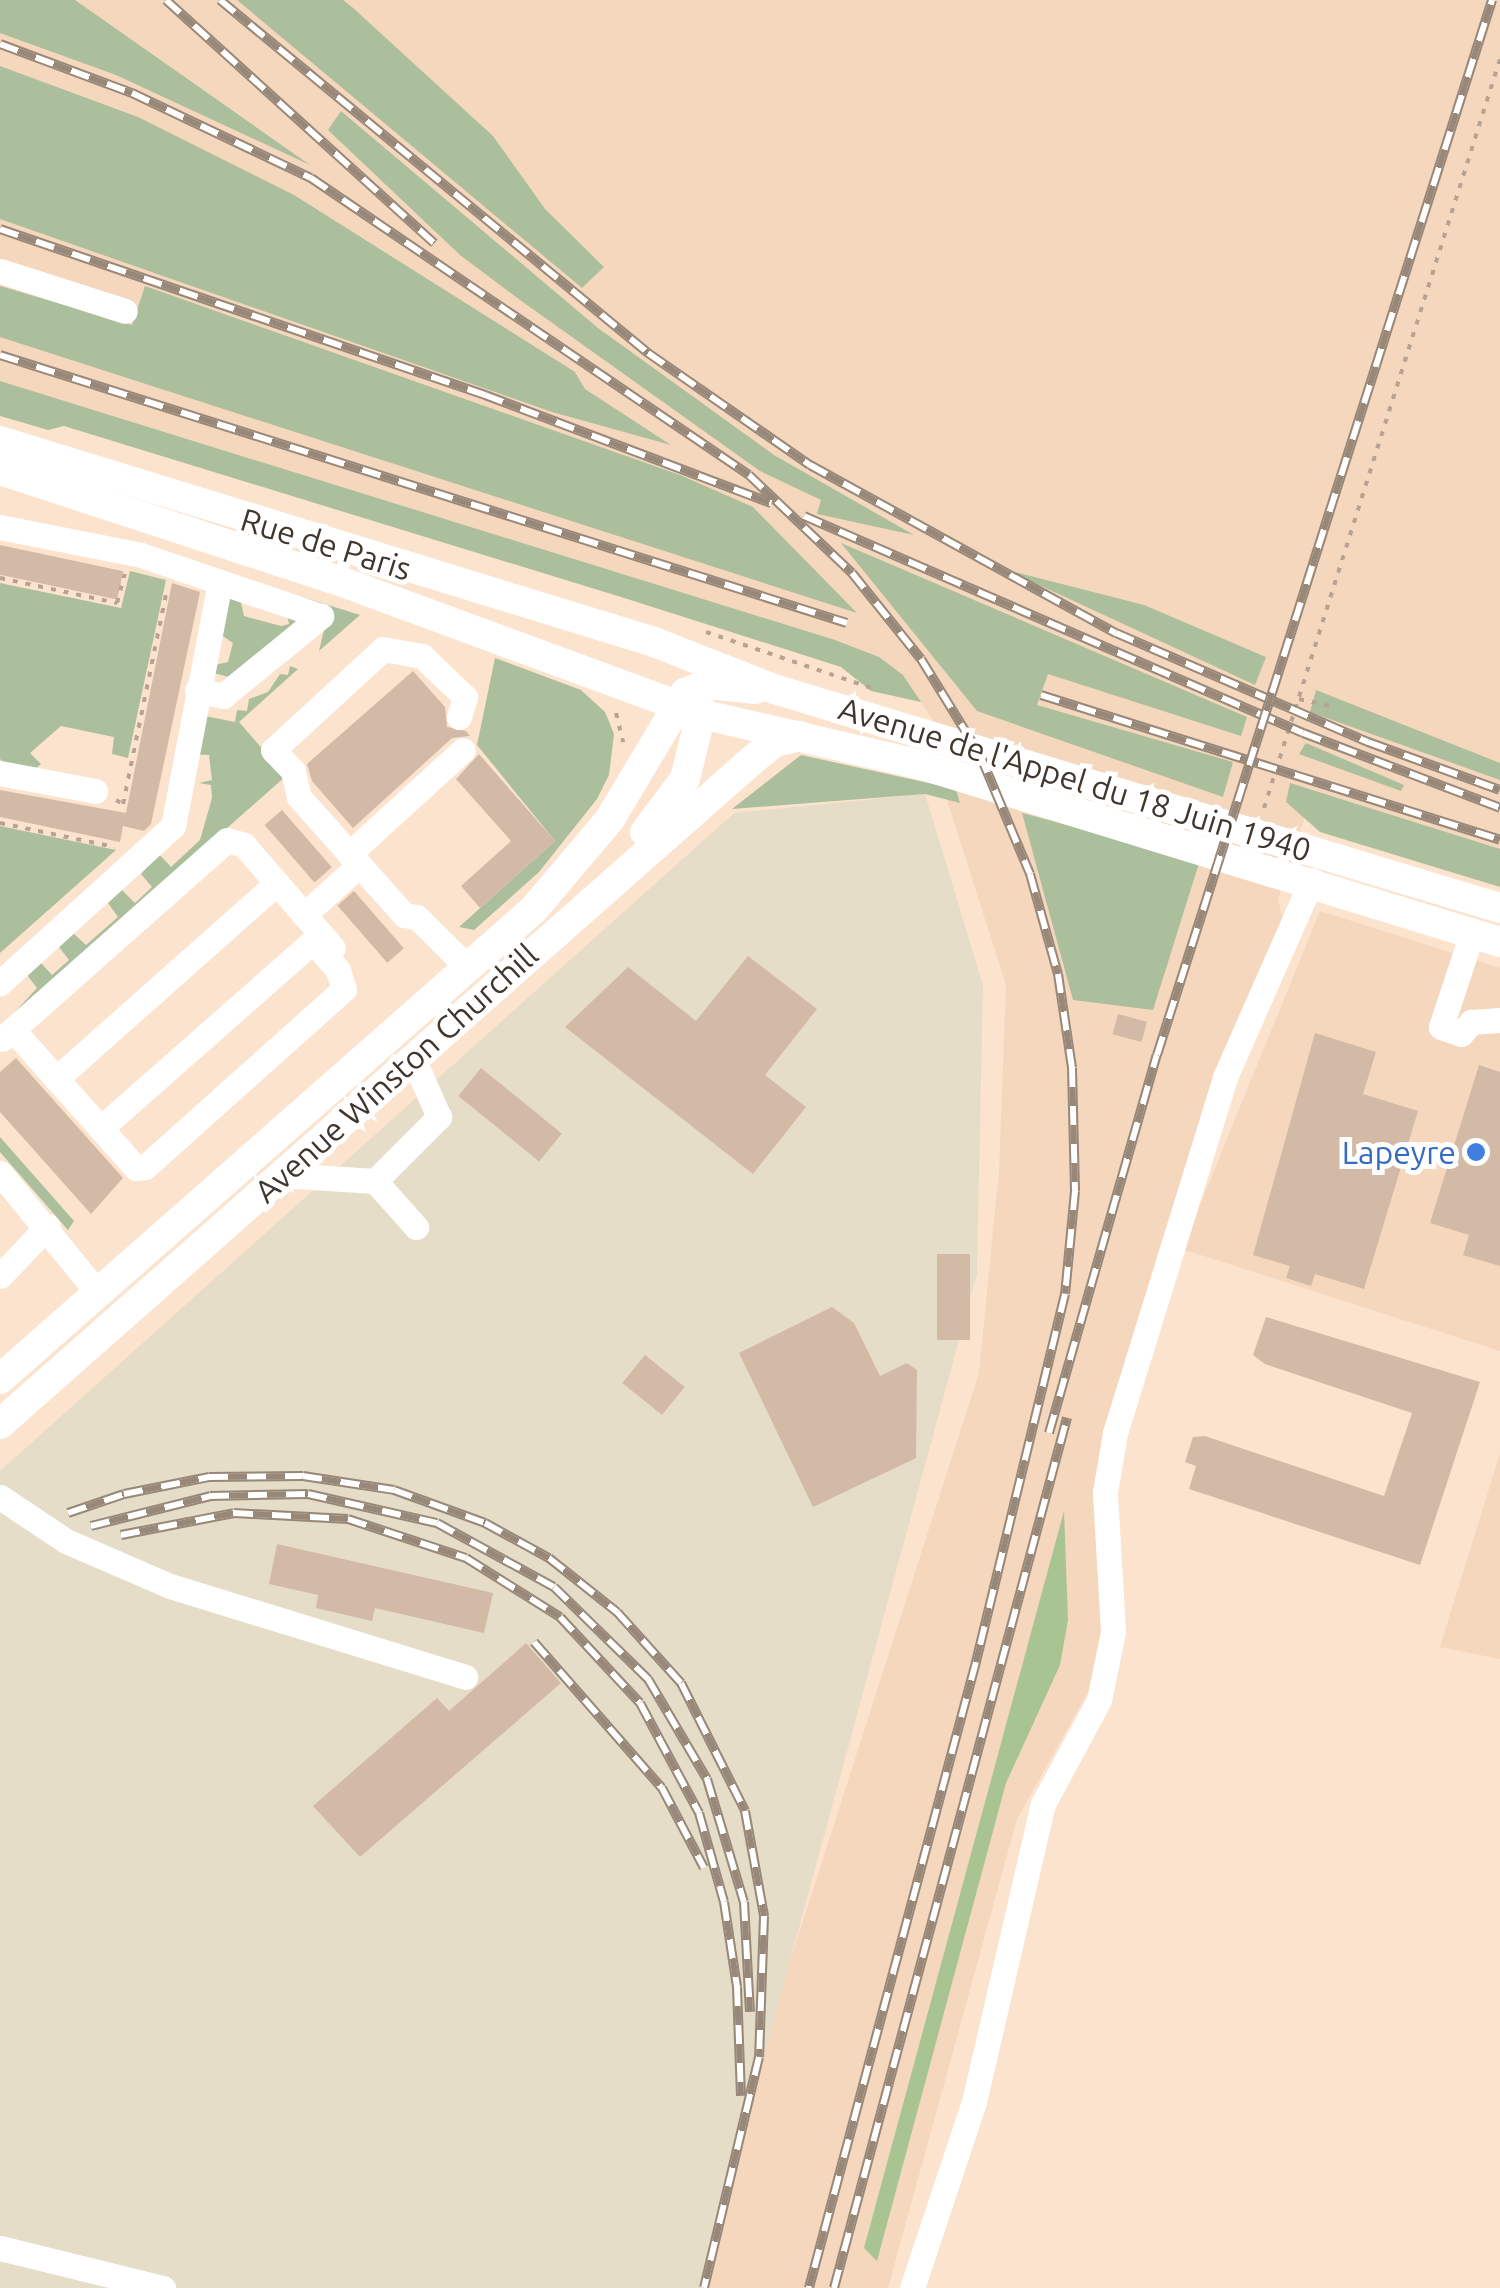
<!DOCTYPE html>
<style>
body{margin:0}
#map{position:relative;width:1500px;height:2288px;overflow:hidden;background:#fce3ce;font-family:Ubuntu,sans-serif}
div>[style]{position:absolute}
.built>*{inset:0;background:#f5d7bd}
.industrial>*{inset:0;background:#e6ddc8}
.green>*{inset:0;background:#abbf9c}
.forest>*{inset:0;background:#a8c492}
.building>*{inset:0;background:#d2baa6;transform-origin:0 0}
.path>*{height:4px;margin-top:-2px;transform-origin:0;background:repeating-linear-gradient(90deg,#b6a393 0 5px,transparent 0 13px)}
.minor>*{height:25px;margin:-12.5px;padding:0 12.5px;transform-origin:12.5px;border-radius:12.5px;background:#fff}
.major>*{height:30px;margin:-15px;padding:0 15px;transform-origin:15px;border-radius:15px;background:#fff}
.rail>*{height:10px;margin-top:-5px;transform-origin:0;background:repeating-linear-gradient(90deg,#fff 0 19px,#988879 0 38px);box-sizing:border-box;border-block:2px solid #988879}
.dots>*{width:28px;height:28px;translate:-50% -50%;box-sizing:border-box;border:5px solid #fff;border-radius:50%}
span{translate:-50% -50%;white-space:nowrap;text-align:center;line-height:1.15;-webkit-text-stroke:10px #fff;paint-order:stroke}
.street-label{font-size:32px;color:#3f362e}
.shop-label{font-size:32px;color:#366cbe}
.right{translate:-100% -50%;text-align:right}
</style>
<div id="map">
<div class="built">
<i style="clip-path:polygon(0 0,1500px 0,1500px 870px,1307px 810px,1278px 900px,1284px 923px,1095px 1478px,1102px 1643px,1094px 1681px,1017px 1819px,888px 2288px,701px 2288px,767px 2033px,979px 1373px,999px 1171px,1006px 985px,946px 797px,960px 802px,939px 730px,903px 675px,0 393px)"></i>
<i style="clip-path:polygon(1320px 911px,1500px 968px,1500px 1351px,1182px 1249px)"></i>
<i style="clip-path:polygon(1500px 1453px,1500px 1659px,1440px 1647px)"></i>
</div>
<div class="industrial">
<i style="clip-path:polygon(925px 794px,983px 985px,977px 1274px,701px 2288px,0 2288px,0 1471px,734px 813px)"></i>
</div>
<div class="green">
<i style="clip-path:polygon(0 0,75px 0,310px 165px,116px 75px,0 33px)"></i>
<i style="clip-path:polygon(237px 0,343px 0,352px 7px,493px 136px,545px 209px,604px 267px,582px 288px)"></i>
<i style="clip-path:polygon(0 66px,138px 117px,294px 195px,575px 372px,585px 389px,671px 445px,552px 412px,0 219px)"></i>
<i style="clip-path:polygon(341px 111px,598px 328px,774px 455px,914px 535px,817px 514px,821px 500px,760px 471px,520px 300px,460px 255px,328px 130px)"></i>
<i style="clip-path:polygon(0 286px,132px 325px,145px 286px,680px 475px,753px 507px,857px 613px,0 337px)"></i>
<i style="clip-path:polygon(0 381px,835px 640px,879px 657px,903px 675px,921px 702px,871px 691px,841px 667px,621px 597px,64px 426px,48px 430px,0 416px)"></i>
<i style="clip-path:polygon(841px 543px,1247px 717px,1241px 736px,1048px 674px,1037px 705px,1233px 762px,1223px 797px,977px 711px)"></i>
<i style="clip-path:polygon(1007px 570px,1144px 605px,1266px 657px,1255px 685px)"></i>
<i style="clip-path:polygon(130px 571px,166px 580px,128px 758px,112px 754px,114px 737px,61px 726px,30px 753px,41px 764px,35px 769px,6px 765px,0 759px,0 583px,121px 608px)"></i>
<i style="clip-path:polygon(223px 572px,360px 615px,319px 651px,326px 622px)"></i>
<i style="clip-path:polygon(239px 594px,244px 616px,281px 626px,289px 624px,286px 609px,302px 616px,237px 679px,213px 673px,210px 666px,228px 662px,233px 643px,218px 633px,227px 596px)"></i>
<i style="clip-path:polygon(495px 658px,581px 690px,605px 712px,614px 734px,609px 775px,597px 799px,539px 872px,474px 930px,459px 927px,555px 841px,477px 745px)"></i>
<i style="clip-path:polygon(290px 666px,298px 669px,239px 722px,286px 776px,0 1028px,37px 988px,27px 975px,41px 963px,52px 975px,69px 960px,59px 947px,73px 933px,86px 945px,118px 917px,108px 903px,122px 890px,135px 903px,152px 887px,141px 874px,159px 854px,171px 867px,200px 840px,212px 798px,211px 785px,199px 783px,212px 780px,209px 755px,191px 754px,205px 716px,235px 722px,237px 710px,247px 711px,249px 699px,268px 692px,280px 674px,288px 675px)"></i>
<i style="clip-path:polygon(1316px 690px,1500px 763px,1500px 780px,1310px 712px)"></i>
<i style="clip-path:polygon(1306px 743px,1404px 785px,1401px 791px,1299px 754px)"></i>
<i style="clip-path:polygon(801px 755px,956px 789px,960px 803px,925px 794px,732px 809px)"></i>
<i style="clip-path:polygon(1290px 783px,1500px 849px,1500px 887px,1320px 832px,1286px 802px)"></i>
<i style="clip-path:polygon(1022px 813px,1200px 860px,1153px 1010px,1073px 1000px)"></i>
<i style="clip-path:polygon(0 826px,116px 850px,0 953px)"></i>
<i style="clip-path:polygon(0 1137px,74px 1221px,68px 1230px,0 1152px)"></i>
</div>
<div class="forest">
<i style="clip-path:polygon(1064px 1511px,1068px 1620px,1060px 1665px,1006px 1783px,877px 2261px,864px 2248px)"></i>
</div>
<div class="building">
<i style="left:0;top:545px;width:126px;height:29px;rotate:12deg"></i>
<i style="clip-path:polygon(172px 583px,200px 592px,151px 824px,144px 831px,123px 826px,120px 842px,0 817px,0 790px,126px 813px)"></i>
<i style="clip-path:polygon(413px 671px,445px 707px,447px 727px,466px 731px,470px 736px,452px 738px,353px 828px,312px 781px,307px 764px)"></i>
<i style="clip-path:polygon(479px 754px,555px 841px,480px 908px,461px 886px,511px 841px,456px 779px)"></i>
<i style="left:282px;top:810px;width:76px;height:23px;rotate:49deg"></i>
<i style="left:354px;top:891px;width:76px;height:22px;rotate:49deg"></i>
<i style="clip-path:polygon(748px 956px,817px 1009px,765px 1075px,806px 1107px,753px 1174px,565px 1027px,628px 967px,696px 1021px)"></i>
<i style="left:1118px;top:1014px;width:30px;height:21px;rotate:15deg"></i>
<i style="clip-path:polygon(1315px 1033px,1376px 1052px,1363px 1094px,1418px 1111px,1364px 1289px,1315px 1274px,1311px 1286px,1286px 1278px,1290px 1266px,1253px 1255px)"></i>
<i style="clip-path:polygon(16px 1058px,123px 1178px,91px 1214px,0 1112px,0 1072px)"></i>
<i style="clip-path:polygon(1479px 1065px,1500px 1072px,1500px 1266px,1463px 1255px,1469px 1235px,1430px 1223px)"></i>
<i style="left:481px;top:1068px;width:104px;height:36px;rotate:39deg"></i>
<i style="left:970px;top:1254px;width:86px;height:33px;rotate:90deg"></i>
<i style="clip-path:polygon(832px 1307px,854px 1323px,880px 1376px,907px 1363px,917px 1370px,916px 1458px,813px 1507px,739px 1353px)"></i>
<i style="clip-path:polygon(1266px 1317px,1480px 1382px,1420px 1565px,1189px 1489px,1196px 1466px,1185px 1462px,1193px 1437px,1205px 1436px,1384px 1496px,1412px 1413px,1265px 1364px,1253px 1355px)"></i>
<i style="left:645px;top:1355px;width:51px;height:36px;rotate:39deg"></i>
<i style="clip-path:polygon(277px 1544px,493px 1593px,484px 1633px,375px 1608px,372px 1621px,316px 1608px,318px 1595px,269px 1584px)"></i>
<i style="clip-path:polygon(526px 1643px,561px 1683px,360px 1857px,313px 1806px,437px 1698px,449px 1711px)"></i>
</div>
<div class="path">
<i style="left:0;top:578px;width:120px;rotate:12.1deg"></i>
<i style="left:117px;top:603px;width:30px;rotate:-75deg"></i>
<i style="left:706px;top:632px;width:181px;rotate:18.7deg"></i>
<i style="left:1299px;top:699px;width:39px;rotate:13deg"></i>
<i style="left:616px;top:713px;width:30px;rotate:76deg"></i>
<i style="left:116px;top:800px;width:8px;rotate:30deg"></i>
<i style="left:123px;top:804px;width:218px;rotate:-78.4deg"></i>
<i style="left:1264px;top:808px;width:785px;rotate:-72.51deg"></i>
<i style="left:0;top:823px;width:117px;rotate:11.8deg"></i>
</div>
<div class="minor">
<i style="left:0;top:271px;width:131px;rotate:17.7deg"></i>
<i style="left:0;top:527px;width:144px;rotate:11.2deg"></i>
<i style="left:141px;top:555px;width:83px;rotate:18.9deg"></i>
<i style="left:220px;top:582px;width:248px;rotate:100.9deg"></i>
<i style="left:173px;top:826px;width:234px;rotate:137.8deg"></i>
<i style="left:197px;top:690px;width:27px;rotate:13deg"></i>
<i style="left:223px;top:696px;width:127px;rotate:-39.2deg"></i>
<i style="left:321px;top:616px;width:107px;rotate:-161.4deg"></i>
<i style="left:459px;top:717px;width:21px;rotate:-73deg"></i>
<i style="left:465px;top:697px;width:59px;rotate:-136.4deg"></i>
<i style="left:422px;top:656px;width:40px;rotate:-170deg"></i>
<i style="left:383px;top:649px;width:149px;rotate:137.4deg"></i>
<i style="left:273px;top:750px;width:29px;rotate:46deg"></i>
<i style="left:293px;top:771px;width:27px;rotate:77deg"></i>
<i style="left:299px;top:797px;width:158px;rotate:48.3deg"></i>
<i style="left:404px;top:915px;width:13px;rotate:9deg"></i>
<i style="left:417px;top:917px;width:71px;rotate:45deg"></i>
<i style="left:0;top:773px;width:97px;rotate:10.7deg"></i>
<i style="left:349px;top:854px;width:154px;rotate:-42.4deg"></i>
<i style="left:304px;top:915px;width:74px;rotate:-42.3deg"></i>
<i style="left:1472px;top:933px;width:99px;rotate:108.3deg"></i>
<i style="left:1441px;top:1027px;width:21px;rotate:19deg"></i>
<i style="left:1461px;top:1034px;width:16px;rotate:-50deg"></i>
<i style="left:1471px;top:1022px;width:29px;rotate:-4deg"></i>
<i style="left:13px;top:1030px;width:185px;rotate:48.3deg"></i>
<i style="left:136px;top:1168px;width:9px;rotate:-6deg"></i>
<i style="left:145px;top:1167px;width:267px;rotate:-41.8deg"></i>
<i style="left:344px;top:989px;width:20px;rotate:-108deg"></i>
<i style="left:338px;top:970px;width:38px;rotate:-131deg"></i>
<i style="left:2px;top:1039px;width:300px;rotate:-41.5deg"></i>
<i style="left:227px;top:840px;width:18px;rotate:16deg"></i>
<i style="left:244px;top:845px;width:136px;rotate:49.2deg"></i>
<i style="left:56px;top:1079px;width:295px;rotate:-41.6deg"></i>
<i style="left:101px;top:1128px;width:293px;rotate:-41.4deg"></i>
<i style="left:0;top:1173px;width:155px;rotate:50.8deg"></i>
<i style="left:280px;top:1175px;width:95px;rotate:3.6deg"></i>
<i style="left:375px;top:1181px;width:91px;rotate:-45deg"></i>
<i style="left:439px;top:1117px;width:64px;rotate:-113.8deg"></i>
<i style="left:375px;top:1181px;width:62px;rotate:48.3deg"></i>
<i style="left:0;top:1276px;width:69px;rotate:-46.2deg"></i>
<i style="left:0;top:1497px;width:79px;rotate:33.7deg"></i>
<i style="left:66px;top:1541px;width:113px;rotate:23.4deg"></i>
<i style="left:170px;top:1586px;width:309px;rotate:17.1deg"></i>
<i style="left:0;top:2248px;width:168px;rotate:13.8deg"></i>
<i style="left:912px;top:2288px;width:196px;rotate:-71.6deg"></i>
<i style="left:974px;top:2102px;width:306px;rotate:-77deg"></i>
<i style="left:1043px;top:1804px;width:118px;rotate:-61.7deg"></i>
<i style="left:1099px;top:1700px;width:69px;rotate:-78.4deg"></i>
<i style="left:1113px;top:1632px;width:140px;rotate:-93.3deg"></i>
<i style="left:1105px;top:1492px;width:60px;rotate:-80.4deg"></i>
<i style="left:1115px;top:1433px;width:373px;rotate:-72.8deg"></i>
<i style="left:1225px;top:1077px;width:215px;rotate:-66.2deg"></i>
</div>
<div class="major">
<i style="left:0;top:441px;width:684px;rotate:17.08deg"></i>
<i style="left:654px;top:642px;width:129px;rotate:21.4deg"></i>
<i style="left:774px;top:689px;width:758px;rotate:16.79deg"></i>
<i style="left:0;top:470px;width:354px;rotate:18.1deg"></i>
<i style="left:337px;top:580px;width:388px;rotate:20.2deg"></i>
<i style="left:701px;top:714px;width:227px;rotate:13deg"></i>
<i style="left:922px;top:765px;width:604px;rotate:17.03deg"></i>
<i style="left:645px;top:832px;width:66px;rotate:-53deg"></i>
<i style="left:685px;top:779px;width:67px;rotate:-76.2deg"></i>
<i style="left:701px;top:714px;width:20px;rotate:-105deg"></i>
<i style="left:0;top:1379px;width:711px;rotate:-41.35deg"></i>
<i style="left:534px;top:909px;width:118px;rotate:-49.8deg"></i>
<i style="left:610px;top:819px;width:147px;rotate:-59.2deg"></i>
<i style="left:685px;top:693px;width:24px;rotate:-22deg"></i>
<i style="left:707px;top:684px;width:49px;rotate:5.8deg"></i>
<i style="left:0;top:1424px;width:1000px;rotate:-41.43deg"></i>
<i style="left:750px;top:762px;width:32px;rotate:-39deg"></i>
<i style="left:775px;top:742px;width:26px;rotate:-13deg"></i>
</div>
<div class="rail">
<i style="left:166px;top:0;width:362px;rotate:42.2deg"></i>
<i style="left:220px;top:0;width:555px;rotate:39.51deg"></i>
<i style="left:648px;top:353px;width:197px;rotate:34.7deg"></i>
<i style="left:810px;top:465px;width:349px;rotate:28.8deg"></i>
<i style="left:1116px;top:633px;width:275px;rotate:23.4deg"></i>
<i style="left:1368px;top:742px;width:140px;rotate:20deg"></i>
<i style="left:0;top:44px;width:141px;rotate:20.4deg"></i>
<i style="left:132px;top:93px;width:198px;rotate:25.4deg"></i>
<i style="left:311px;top:178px;width:529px;rotate:34.14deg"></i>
<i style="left:749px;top:475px;width:142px;rotate:43.6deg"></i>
<i style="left:852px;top:573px;width:110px;rotate:51.3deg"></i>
<i style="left:921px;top:659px;width:113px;rotate:58.4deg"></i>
<i style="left:980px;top:755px;width:129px;rotate:67.2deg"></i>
<i style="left:1030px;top:874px;width:104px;rotate:74.4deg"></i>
<i style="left:1058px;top:974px;width:95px;rotate:81.5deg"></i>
<i style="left:1072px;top:1068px;width:123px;rotate:88.6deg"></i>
<i style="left:1075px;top:1191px;width:103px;rotate:95.5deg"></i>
<i style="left:1065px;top:1294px;width:379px;rotate:103.6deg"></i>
<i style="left:976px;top:1662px;width:648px;rotate:104.94deg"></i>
<i style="left:0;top:229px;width:513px;rotate:18.89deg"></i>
<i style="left:485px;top:395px;width:306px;rotate:20.7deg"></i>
<i style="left:0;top:355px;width:888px;rotate:17.56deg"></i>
<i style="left:804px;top:516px;width:544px;rotate:23.5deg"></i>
<i style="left:1303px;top:733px;width:211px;rotate:20.8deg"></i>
<i style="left:1041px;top:695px;width:481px;rotate:17.5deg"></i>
<i style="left:1049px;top:1433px;width:393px;rotate:-74.1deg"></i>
<i style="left:1157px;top:1055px;width:1107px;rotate:-72.38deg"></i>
<i style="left:68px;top:1513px;width:59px;rotate:-18.7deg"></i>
<i style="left:124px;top:1494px;width:87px;rotate:-11.3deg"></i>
<i style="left:209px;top:1477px;width:94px;rotate:-0.6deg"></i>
<i style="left:303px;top:1476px;width:92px;rotate:8.7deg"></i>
<i style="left:394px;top:1490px;width:97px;rotate:19.9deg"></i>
<i style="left:485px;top:1523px;width:73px;rotate:28.7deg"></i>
<i style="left:549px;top:1558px;width:87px;rotate:38.5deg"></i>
<i style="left:617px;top:1612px;width:96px;rotate:48deg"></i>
<i style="left:681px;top:1683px;width:143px;rotate:63.4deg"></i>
<i style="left:745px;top:1811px;width:107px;rotate:79.7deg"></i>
<i style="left:764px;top:1916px;width:141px;rotate:92deg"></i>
<i style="left:759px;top:2057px;width:237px;rotate:103.4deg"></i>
<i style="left:91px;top:1526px;width:123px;rotate:-14.1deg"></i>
<i style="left:210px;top:1496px;width:98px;rotate:-1.2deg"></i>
<i style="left:308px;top:1494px;width:132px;rotate:12.7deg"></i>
<i style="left:437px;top:1523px;width:133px;rotate:28.7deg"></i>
<i style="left:554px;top:1587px;width:132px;rotate:44.4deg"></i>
<i style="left:648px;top:1679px;width:116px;rotate:59.5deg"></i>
<i style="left:707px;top:1779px;width:128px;rotate:73.3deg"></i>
<i style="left:744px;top:1902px;width:110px;rotate:86.9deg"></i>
<i style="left:121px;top:1535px;width:115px;rotate:-11deg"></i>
<i style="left:234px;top:1513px;width:114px;rotate:3deg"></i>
<i style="left:348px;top:1519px;width:124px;rotate:18.3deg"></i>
<i style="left:466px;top:1558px;width:111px;rotate:32.1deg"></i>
<i style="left:560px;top:1617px;width:117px;rotate:47.1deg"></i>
<i style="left:640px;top:1703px;width:125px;rotate:61.8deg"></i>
<i style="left:699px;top:1813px;width:92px;rotate:74.3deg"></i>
<i style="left:724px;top:1902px;width:86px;rotate:81.3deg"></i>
<i style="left:737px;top:1987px;width:109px;rotate:87.9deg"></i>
<i style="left:534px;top:1642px;width:194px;rotate:48.8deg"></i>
<i style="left:662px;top:1788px;width:90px;rotate:62.3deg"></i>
<i style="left:834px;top:2288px;width:901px;rotate:-75.01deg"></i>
</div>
<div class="dots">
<i style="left:1476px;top:1152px;background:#3f7fe0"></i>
</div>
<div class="street-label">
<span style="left:326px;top:544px;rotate:17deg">Rue de Paris</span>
<span style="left:1075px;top:779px;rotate:17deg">Avenue de l'Appel du 18 Juin 1940</span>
<span style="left:396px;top:1073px;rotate:-42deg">Avenue Winston Churchill</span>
</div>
<div class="shop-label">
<span class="right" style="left:1456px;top:1152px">Lapeyre</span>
</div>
</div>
